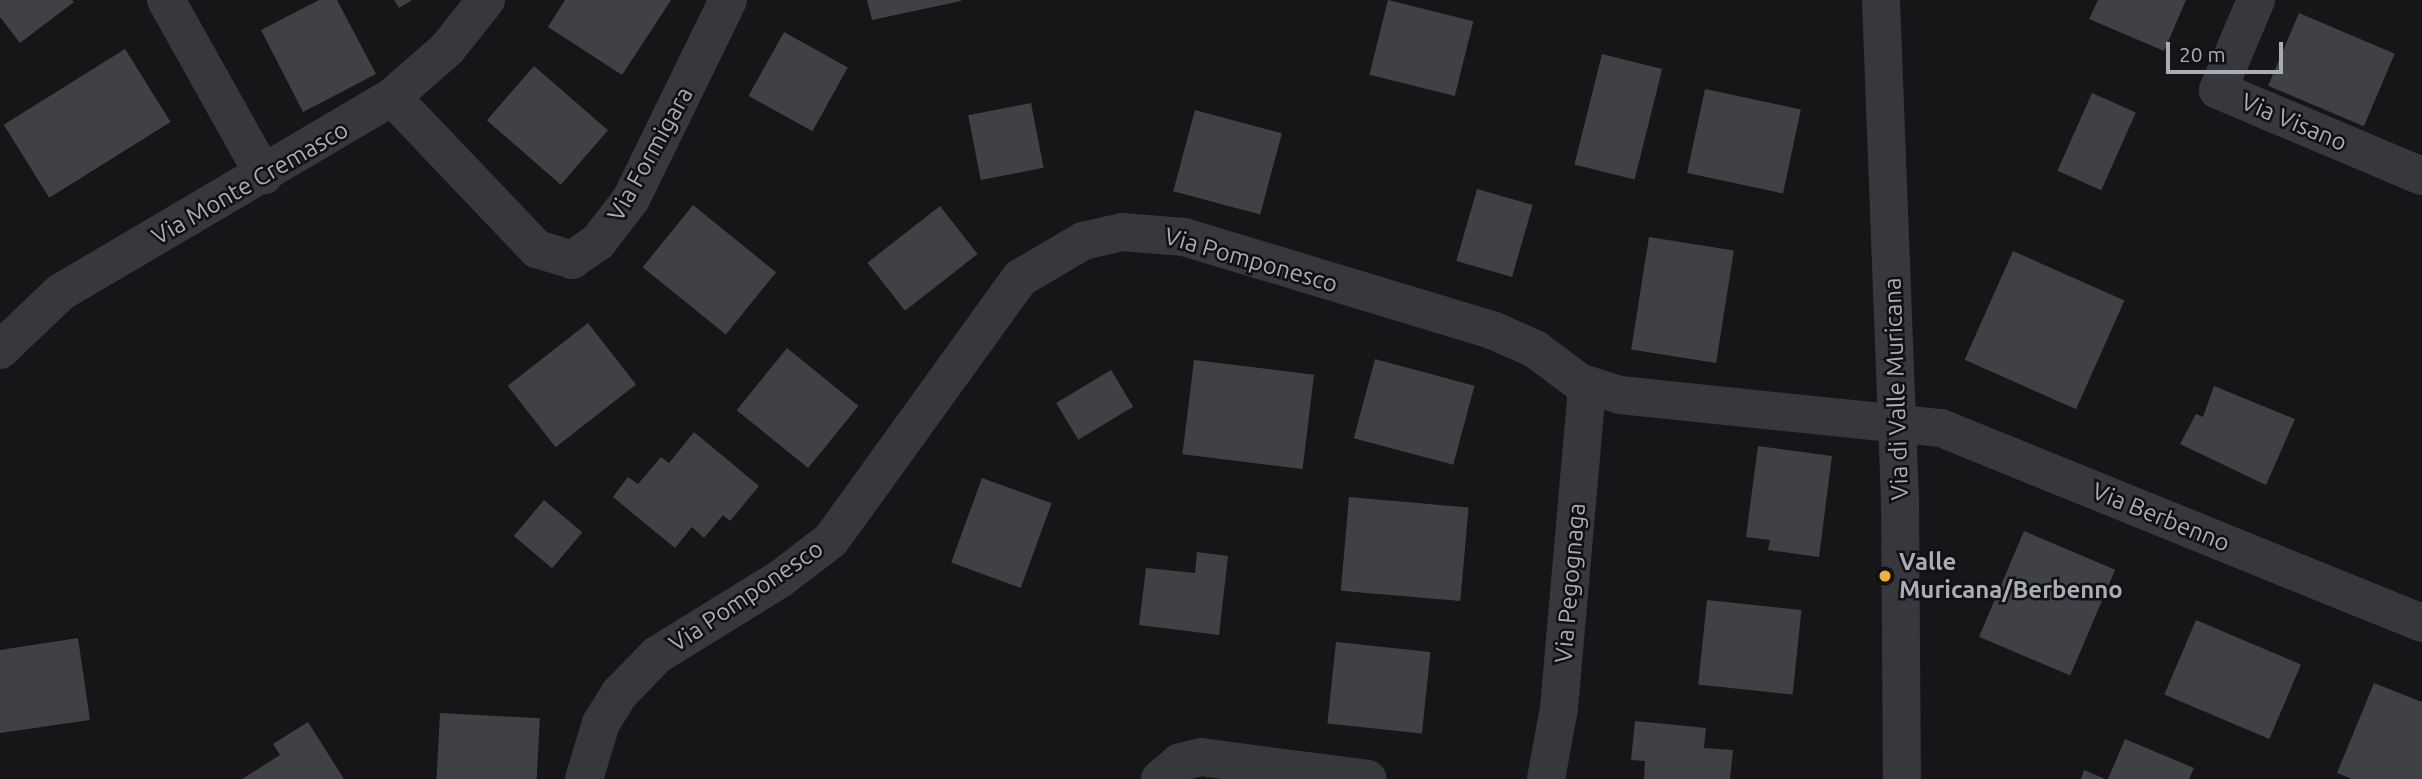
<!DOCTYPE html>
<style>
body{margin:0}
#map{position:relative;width:2422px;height:779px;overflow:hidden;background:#161618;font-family:Ubuntu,sans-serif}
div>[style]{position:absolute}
.building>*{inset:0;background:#404145;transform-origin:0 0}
.minor>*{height:38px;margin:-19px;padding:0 19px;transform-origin:19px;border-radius:19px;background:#37383d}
.dots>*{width:19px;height:19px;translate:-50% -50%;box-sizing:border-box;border:4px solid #111113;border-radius:50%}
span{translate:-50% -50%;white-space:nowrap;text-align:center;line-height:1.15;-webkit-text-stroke:5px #111113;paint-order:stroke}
.street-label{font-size:24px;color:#a8adb8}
.poi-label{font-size:24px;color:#a8adb8;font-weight:700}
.left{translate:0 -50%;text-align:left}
.scale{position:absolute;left:2166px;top:42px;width:117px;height:32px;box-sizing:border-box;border:4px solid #a8adb8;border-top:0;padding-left:9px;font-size:21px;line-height:24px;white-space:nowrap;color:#a8adb8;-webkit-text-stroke:5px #111113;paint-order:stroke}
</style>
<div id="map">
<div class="building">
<i style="clip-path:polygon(0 0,72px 0,74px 2px,20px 43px,0 17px)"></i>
<i style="clip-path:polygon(319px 0,337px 0,376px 74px,303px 112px,261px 30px)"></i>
<i style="clip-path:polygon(394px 0,412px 0,399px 8px)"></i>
<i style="clip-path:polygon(565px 0,671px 0,622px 75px,548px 27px)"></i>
<i style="clip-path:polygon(867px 0,961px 0,961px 1px,872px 20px)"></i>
<i style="left:1388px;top:0;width:88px;height:77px;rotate:14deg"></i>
<i style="clip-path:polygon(2098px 0,2186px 0,2164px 51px,2089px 19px)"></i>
<i style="left:2299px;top:13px;width:104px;height:79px;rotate:23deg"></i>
<i style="left:784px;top:32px;width:73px;height:73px;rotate:29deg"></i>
<i style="left:125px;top:49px;width:86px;height:143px;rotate:58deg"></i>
<i style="left:1602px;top:54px;width:62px;height:114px;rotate:14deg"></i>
<i style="left:534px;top:66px;width:98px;height:72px;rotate:41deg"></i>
<i style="left:1705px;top:89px;width:98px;height:86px;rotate:12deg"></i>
<i style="left:2092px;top:93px;width:48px;height:85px;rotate:24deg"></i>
<i style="left:1031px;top:103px;width:66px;height:64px;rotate:79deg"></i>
<i style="left:1195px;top:110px;width:90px;height:84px;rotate:15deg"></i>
<i style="left:1477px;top:189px;width:58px;height:75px;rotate:16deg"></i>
<i style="left:693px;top:205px;width:107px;height:80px;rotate:39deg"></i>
<i style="left:940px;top:206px;width:61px;height:92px;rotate:52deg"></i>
<i style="left:1649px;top:237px;width:86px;height:114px;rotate:9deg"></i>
<i style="left:2013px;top:251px;width:122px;height:119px;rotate:24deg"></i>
<i style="left:588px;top:323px;width:78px;height:102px;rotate:52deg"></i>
<i style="left:787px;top:348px;width:92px;height:80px;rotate:39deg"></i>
<i style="left:1375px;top:359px;width:103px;height:82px;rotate:15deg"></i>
<i style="left:1194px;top:360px;width:121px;height:95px;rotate:7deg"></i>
<i style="left:1111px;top:370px;width:43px;height:64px;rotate:59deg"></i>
<i style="clip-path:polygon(2214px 386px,2295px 419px,2266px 485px,2180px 444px,2196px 414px,2203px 417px)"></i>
<i style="clip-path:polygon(694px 432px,759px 486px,730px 521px,723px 515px,704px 538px,692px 527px,675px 548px,613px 497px,628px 477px,638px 484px,661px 457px,669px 463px)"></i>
<i style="clip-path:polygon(1758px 446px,1832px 456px,1819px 557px,1768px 550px,1770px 540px,1746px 537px)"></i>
<i style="left:982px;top:478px;width:74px;height:90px;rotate:20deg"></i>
<i style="left:1349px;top:497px;width:120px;height:94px;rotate:5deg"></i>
<i style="left:544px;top:500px;width:50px;height:47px;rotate:40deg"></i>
<i style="left:2024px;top:531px;width:99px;height:115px;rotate:23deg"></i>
<i style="clip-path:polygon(1197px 552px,1228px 556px,1219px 635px,1139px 625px,1146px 568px,1195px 573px)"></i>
<i style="left:1707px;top:600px;width:95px;height:85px;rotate:6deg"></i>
<i style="left:2196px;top:620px;width:114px;height:81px;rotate:23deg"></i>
<i style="clip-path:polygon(78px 638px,90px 720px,0 733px,0 650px)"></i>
<i style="left:1336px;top:642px;width:95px;height:82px;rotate:6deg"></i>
<i style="clip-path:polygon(2374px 683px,2422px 702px,2422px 779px,2352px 779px,2337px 773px)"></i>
<i style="left:440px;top:713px;width:100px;height:66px;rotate:3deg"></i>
<i style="clip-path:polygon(1635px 721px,1706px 728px,1704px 748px,1733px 750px,1730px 779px,1644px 779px,1645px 761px,1631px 760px)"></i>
<i style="clip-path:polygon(308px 722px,344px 779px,242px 779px,280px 755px,273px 744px)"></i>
<i style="clip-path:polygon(2125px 739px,2194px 768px,2189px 779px,2108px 779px)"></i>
<i style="clip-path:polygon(2084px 770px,2105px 779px,2081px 779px)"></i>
</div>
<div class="minor">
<i style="left:166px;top:0;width:201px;rotate:60.8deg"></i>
<i style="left:1881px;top:0;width:501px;rotate:87.83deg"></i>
<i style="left:1900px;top:501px;width:278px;rotate:89.6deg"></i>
<i style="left:2256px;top:0;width:98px;rotate:112.9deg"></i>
<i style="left:2218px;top:90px;width:221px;rotate:22.9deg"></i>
<i style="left:392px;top:97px;width:210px;rotate:46.4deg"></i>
<i style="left:537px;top:249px;width:37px;rotate:17deg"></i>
<i style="left:572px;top:260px;width:32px;rotate:-35deg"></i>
<i style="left:598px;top:242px;width:54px;rotate:-52.5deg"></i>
<i style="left:631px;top:199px;width:221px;rotate:-64deg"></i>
<i style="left:0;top:350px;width:84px;rotate:-43.6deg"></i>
<i style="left:61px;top:292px;width:384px;rotate:-30.5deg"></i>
<i style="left:392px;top:97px;width:73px;rotate:-41.1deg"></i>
<i style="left:447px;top:49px;width:63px;rotate:-51.5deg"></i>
<i style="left:584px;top:779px;width:59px;rotate:-73.1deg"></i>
<i style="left:601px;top:723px;width:36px;rotate:-58deg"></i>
<i style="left:620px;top:693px;width:53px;rotate:-45.8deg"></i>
<i style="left:657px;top:655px;width:145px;rotate:-31.7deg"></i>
<i style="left:780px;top:579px;width:64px;rotate:-37.4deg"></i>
<i style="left:831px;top:540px;width:323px;rotate:-54.2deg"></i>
<i style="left:1020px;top:278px;width:73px;rotate:-30.4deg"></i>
<i style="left:1083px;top:241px;width:40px;rotate:-13deg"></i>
<i style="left:1122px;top:232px;width:62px;rotate:4.6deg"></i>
<i style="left:1184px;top:237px;width:322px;rotate:16.8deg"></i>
<i style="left:1492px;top:330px;width:47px;rotate:23.8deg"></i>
<i style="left:1535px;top:349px;width:55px;rotate:36.9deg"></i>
<i style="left:1579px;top:382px;width:43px;rotate:17.6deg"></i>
<i style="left:1620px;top:395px;width:323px;rotate:5.9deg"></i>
<i style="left:1941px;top:428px;width:519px;rotate:22.07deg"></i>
<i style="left:1160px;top:779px;width:26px;rotate:-40deg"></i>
<i style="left:1180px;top:762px;width:22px;rotate:-13deg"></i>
<i style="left:1201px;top:757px;width:168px;rotate:7.5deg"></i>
<i style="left:1546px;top:779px;width:72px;rotate:-79.6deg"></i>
<i style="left:1559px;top:708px;width:323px;rotate:-85deg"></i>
</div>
<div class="dots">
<i style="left:1885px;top:576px;background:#f2b134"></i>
</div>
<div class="street-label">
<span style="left:2294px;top:122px;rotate:23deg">Via Visano</span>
<span style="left:650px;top:154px;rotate:-61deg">Via Formigara</span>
<span style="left:250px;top:183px;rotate:-30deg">Via Monte Cremasco</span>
<span style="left:1251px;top:260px;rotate:16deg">Via Pomponesco</span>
<span style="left:1896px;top:389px;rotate:-92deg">Via di Valle Muricana</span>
<span style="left:2161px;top:517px;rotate:22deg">Via Berbenno</span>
<span style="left:1570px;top:583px;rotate:-85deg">Via Pegognaga</span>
<span style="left:746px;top:596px;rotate:-34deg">Via Pomponesco</span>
</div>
<div class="poi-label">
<span class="left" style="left:1899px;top:576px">Valle<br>Muricana/Berbenno</span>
</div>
<div class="scale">20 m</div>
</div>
